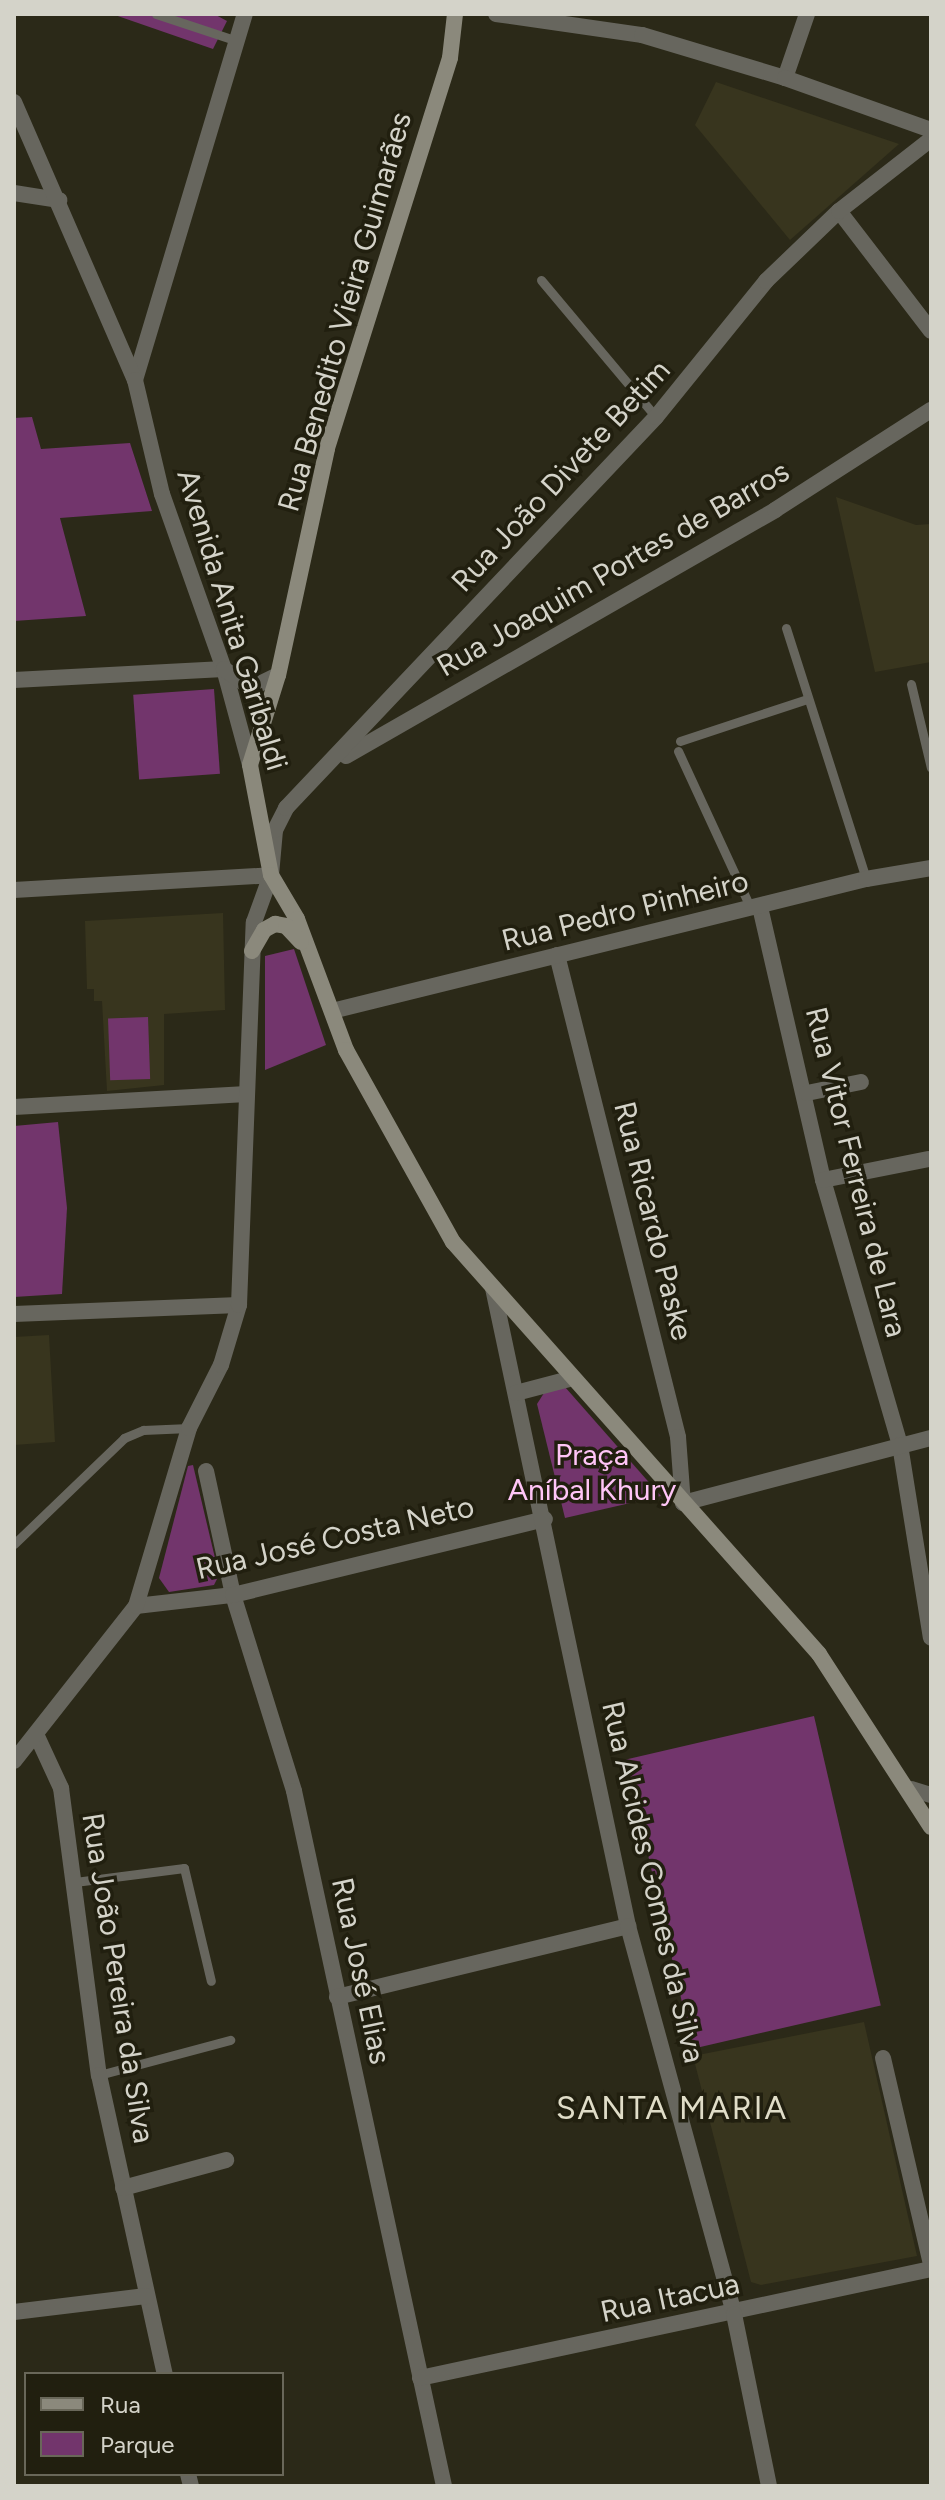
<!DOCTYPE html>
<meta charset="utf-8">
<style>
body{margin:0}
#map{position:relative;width:945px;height:2500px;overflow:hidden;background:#2b2918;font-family:Figtree,sans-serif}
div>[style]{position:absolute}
.built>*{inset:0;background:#38351e}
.green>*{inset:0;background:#72356c;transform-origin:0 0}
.service>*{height:9px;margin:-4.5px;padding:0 4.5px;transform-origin:4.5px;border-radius:4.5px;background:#67665e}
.minor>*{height:16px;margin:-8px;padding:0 8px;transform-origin:8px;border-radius:8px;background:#67665e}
.tertiary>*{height:16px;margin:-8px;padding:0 8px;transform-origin:8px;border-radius:8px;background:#67665e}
.secondary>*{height:16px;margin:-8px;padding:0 8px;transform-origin:8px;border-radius:8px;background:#8b897c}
span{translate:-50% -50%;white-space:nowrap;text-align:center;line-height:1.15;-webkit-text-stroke:7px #211f0f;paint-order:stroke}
.street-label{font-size:30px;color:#d4d3c9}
.park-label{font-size:30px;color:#ffc5f7}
.neighbourhood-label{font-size:32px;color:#e0ddc8;letter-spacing:2px}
.frame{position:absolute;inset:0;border:16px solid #d4d3c9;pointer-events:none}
.legend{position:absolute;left:24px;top:2372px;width:260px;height:104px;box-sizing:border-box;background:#211f0f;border:2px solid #696759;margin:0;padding:10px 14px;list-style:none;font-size:24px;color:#d4d3c9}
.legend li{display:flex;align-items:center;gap:16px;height:40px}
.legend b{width:40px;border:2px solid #696759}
</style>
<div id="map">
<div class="built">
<i style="clip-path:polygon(716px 82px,899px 144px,790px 240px,695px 125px)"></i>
<i style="clip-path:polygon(836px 497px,916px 525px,931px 524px,931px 662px,875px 672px)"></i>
<i style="clip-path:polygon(223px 913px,225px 1010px,164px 1014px,164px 1085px,107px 1091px,102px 1001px,94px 1001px,94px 989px,87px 989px,85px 921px)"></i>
<i style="clip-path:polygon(49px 1335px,55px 1442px,14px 1445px,14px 1337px)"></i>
<i style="clip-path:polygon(864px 2022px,917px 2256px,761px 2285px,751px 2282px,693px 2056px)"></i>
</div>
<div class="green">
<i style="clip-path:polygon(112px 14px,214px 14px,227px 21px,213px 49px)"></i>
<i style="clip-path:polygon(32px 417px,41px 449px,130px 443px,152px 511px,60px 518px,86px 616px,14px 621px,14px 418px)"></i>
<i style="left:214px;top:689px;width:85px;height:81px;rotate:86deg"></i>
<i style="clip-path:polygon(294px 949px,326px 1045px,265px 1070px,265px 956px)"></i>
<i style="left:148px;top:1017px;width:62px;height:40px;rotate:88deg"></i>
<i style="clip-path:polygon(58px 1122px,67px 1208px,62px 1294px,14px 1297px,14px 1126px)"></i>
<i style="clip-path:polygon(565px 1387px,661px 1496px,565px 1518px,537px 1404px,544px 1393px)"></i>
<i style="clip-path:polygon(193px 1465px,219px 1575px,214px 1585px,169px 1592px,159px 1578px,188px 1466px)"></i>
<i style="left:814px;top:1716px;width:297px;height:193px;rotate:77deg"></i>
</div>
<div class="service">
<i style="left:156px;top:14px;width:85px;rotate:18.4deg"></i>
<i style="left:541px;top:280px;width:179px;rotate:50deg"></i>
<i style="left:786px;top:628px;width:263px;rotate:72.3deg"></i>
<i style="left:911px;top:684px;width:86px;rotate:76.6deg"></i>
<i style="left:680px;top:741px;width:134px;rotate:-18.3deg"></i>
<i style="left:678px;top:751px;width:174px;rotate:65.2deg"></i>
<i style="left:14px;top:1544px;width:153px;rotate:-43.9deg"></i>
<i style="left:124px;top:1438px;width:21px;rotate:-23deg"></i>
<i style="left:143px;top:1430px;width:46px;rotate:-2.5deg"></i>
<i style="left:75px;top:1882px;width:110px;rotate:-7.3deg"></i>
<i style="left:184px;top:1868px;width:116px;rotate:76.6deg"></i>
<i style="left:99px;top:2075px;width:136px;rotate:-15deg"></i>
</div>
<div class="minor">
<i style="left:785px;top:78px;width:68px;rotate:-71deg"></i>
<i style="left:14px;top:193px;width:46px;rotate:8.8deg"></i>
<i style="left:839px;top:211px;width:151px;rotate:52.5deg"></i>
<i style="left:135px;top:380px;width:382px;rotate:-73.3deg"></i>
<i style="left:14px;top:680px;width:210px;rotate:-3deg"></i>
<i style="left:346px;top:756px;width:495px;rotate:-29.8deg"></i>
<i style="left:775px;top:510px;width:185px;rotate:-32.7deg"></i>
<i style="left:14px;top:890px;width:257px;rotate:-3.3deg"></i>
<i style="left:271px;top:875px;width:45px;rotate:-84.9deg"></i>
<i style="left:275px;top:830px;width:25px;rotate:-63deg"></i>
<i style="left:286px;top:808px;width:538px;rotate:-46.58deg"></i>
<i style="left:656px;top:417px;width:175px;rotate:-51deg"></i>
<i style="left:766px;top:281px;width:101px;rotate:-43.8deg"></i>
<i style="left:839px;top:211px;width:117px;rotate:-38deg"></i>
<i style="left:760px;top:907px;width:280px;rotate:77deg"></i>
<i style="left:823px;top:1180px;width:276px;rotate:73.8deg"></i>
<i style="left:900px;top:1445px;width:195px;rotate:80.9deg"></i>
<i style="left:557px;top:955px;width:497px;rotate:75.9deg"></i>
<i style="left:678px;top:1437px;width:66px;rotate:85.7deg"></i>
<i style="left:683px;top:1503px;width:256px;rotate:-14.7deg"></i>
<i style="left:807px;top:1093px;width:55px;rotate:-11.5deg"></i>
<i style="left:14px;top:1107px;width:233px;rotate:-3.2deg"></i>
<i style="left:823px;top:1180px;width:107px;rotate:-11.3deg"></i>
<i style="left:14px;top:1314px;width:225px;rotate:-2.3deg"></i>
<i style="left:206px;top:1471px;width:127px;rotate:77.7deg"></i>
<i style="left:233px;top:1595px;width:205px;rotate:72.7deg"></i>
<i style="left:294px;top:1791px;width:711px;rotate:77.82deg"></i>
<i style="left:136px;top:1606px;width:98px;rotate:-6.5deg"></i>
<i style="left:233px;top:1595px;width:321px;rotate:-13.7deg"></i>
<i style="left:36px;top:1734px;width:60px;rotate:65.2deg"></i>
<i style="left:61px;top:1788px;width:290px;rotate:82.5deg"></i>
<i style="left:99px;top:2075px;width:306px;rotate:77.6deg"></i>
<i style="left:911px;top:1789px;width:21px;rotate:17deg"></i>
<i style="left:337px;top:1997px;width:300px;rotate:-13.7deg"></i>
<i style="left:883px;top:2058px;width:212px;rotate:76.9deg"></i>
<i style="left:123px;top:2188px;width:107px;rotate:-15.2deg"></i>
<i style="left:14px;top:2312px;width:133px;rotate:-6.9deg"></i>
<i style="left:420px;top:2378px;width:522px;rotate:-12.04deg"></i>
<i style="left:188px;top:2474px;width:12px;rotate:76deg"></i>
</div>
<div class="tertiary">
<i style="left:496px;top:14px;width:148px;rotate:8.2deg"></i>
<i style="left:642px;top:35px;width:149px;rotate:16.7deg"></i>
<i style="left:785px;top:78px;width:155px;rotate:19.6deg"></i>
<i style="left:14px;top:102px;width:303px;rotate:66.5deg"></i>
<i style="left:135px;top:380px;width:117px;rotate:76.7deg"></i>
<i style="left:162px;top:494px;width:186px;rotate:70.5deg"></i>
<i style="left:224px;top:669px;width:99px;rotate:74.8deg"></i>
<i style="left:224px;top:669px;width:33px;rotate:35deg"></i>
<i style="left:251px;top:688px;width:30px;rotate:-26deg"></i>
<i style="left:332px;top:1011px;width:550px;rotate:-13.88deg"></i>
<i style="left:866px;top:879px;width:66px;rotate:-9.6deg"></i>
<i style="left:493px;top:1288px;width:652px;rotate:78.05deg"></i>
<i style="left:628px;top:1926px;width:402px;rotate:74.7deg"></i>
<i style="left:734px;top:2314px;width:176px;rotate:78.5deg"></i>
<i style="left:516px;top:1393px;width:59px;rotate:-14.7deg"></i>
<i style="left:14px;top:1761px;width:197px;rotate:-51.8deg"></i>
<i style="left:136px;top:1606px;width:186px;rotate:-73.4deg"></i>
<i style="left:189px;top:1428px;width:71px;rotate:-63.1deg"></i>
<i style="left:221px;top:1365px;width:63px;rotate:-73.3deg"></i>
<i style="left:239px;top:1305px;width:383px;rotate:-87.8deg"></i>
<i style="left:254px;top:922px;width:50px;rotate:-70.1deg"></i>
</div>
<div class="secondary">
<i style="left:455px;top:14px;width:44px;rotate:96.5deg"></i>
<i style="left:450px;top:58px;width:410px;rotate:107.5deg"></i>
<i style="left:327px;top:449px;width:231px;rotate:102.2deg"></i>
<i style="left:278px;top:675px;width:94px;rotate:107.3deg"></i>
<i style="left:250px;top:765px;width:112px;rotate:79.2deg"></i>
<i style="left:271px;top:875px;width:51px;rotate:59.4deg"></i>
<i style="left:297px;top:919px;width:140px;rotate:69.5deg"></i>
<i style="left:346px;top:1050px;width:220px;rotate:60.9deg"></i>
<i style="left:453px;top:1242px;width:551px;rotate:48.38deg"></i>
<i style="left:819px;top:1654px;width:206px;rotate:57.1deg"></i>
<i style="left:252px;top:951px;width:24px;rotate:-60deg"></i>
<i style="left:264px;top:930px;width:13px;rotate:-29deg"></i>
<i style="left:275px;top:924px;width:11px;rotate:10deg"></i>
<i style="left:286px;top:926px;width:22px;rotate:47deg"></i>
</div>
<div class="street-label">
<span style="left:345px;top:312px;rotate:-74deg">Rua Benedito Vieira Guimarães</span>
<span style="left:561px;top:476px;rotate:-47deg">Rua João Divete Betim</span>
<span style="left:613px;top:569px;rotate:-30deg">Rua Joaquim Portes de Barros</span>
<span style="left:232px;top:620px;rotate:73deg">Avenida Anita Garibaldi</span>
<span style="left:625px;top:911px;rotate:-14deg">Rua Pedro Pinheiro</span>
<span style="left:856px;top:1172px;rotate:76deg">Rua Vitor Ferreira de Lara</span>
<span style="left:653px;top:1221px;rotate:76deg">Rua Ricardo Paske</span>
<span style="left:335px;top:1538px;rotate:-13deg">Rua José Costa Neto</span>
<span style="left:653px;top:1882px;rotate:77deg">Rua Alcides Gomes da Silva</span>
<span style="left:361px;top:1971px;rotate:78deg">Rua José Elias</span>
<span style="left:118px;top:1978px;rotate:81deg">Rua João Pereira da Silva</span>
<span style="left:670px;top:2298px;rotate:-12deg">Rua Itacua</span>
</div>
<div class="park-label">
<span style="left:592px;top:1472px">Praça<br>Aníbal Khury</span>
</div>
<div class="neighbourhood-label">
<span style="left:672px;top:2108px">SANTA MARIA</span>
</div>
<div class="frame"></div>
<ul class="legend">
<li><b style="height:10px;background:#8b897c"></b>Rua</li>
<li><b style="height:22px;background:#72356c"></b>Parque</li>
</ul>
</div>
